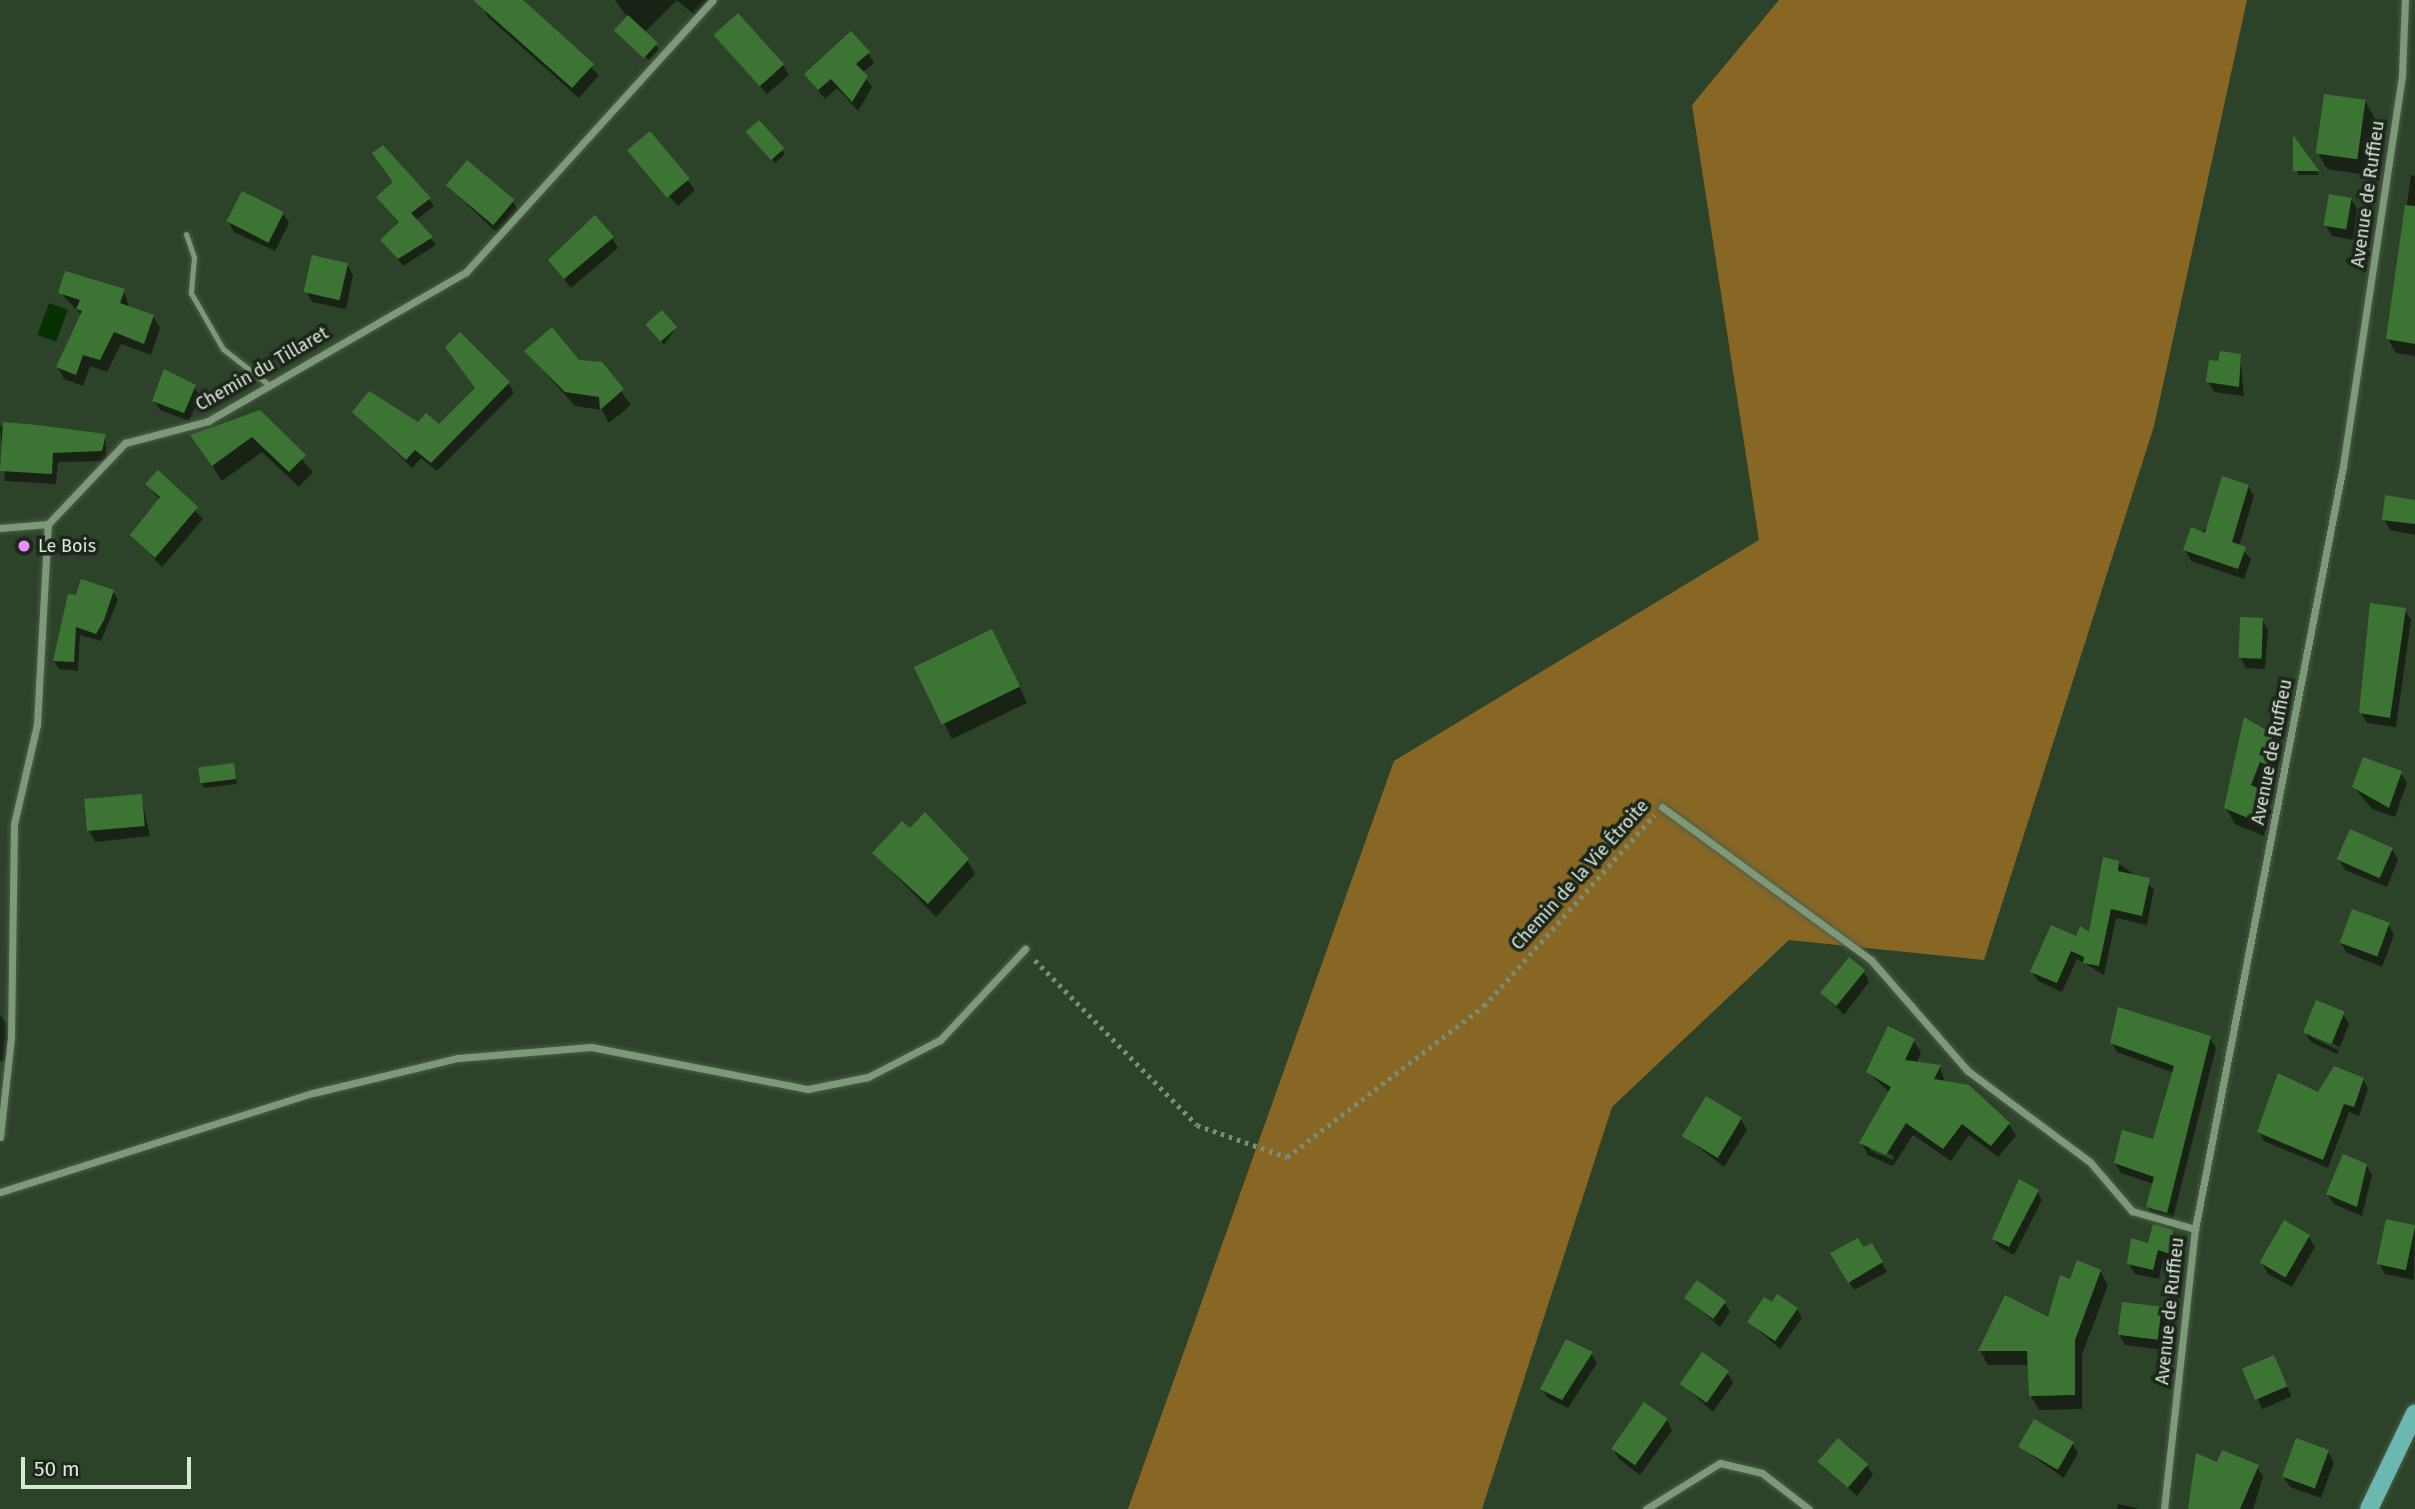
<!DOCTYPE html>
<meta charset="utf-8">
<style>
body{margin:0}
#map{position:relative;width:2415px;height:1509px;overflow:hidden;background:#2d4329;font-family:"Fira Sans",sans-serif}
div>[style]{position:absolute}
.forest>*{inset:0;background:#886725}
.water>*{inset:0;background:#053200;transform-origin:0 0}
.shadow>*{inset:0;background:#0007;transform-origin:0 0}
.building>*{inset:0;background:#3c7533;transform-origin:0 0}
.path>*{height:4.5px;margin-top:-2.25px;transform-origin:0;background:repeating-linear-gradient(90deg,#7a8d77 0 3.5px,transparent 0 8.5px)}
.roads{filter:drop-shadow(0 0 2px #4b5e48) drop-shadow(0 0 2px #4b5e48)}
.service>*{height:5px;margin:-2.5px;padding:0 2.5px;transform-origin:2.5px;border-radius:2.5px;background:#7e987a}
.minor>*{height:7px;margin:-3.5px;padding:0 3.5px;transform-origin:3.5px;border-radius:3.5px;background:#7e987a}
.primary>*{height:18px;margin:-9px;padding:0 9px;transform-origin:9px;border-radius:9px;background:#6bb8b1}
.dots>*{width:19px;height:19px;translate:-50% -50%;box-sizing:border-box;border:4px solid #1c261b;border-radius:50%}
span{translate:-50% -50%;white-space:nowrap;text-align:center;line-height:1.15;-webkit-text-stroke:7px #1c261b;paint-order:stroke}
.street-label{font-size:18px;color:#d9e7d7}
.poi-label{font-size:18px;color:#d9e7d7}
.left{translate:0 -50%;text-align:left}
.scale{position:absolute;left:21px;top:1457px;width:170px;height:32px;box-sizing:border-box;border:4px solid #d9e7d7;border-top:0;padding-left:9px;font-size:21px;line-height:24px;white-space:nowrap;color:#d9e7d7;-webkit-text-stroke:5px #1c261b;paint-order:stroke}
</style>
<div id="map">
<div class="forest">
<i style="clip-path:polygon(1779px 0,2247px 0,2154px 426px,1984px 960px,1789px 940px,1612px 1107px,1482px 1509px,1128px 1509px,1394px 761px,1759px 540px,1692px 105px)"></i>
</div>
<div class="water">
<i style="left:49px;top:303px;width:20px;height:34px;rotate:20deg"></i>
</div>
<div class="shadow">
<i style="clip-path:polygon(488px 0,520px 0,599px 75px,579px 98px,488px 17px,482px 6px)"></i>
<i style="clip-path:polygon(615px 0,708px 0,712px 7px,700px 20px,677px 0,644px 33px,659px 49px,649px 60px,616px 30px,628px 18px)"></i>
<i style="clip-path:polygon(716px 35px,783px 65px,789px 75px,767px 94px)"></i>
<i style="clip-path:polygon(868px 53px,874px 63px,862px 73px,872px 87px,858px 111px,837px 88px,825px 99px,806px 75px)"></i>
<i style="clip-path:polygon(2365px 101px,2374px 117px,2366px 175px,2327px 169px,2318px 153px)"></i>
<i style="clip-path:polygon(759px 122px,785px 154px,775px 163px,751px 136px)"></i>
<i style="clip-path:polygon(650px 133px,695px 190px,678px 206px,631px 151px)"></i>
<i style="clip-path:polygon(2294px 140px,2317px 171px,2319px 175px,2298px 175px)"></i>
<i style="clip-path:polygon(2411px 175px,2415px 176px,2415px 356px,2396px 353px,2388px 339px)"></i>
<i style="clip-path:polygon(447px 185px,512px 201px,518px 210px,501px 237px)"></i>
<i style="clip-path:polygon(379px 198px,429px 199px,434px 206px,416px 220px,436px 245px,403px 266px,382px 240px,400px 224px)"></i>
<i style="clip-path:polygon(2351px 199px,2357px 209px,2353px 240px,2332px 236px,2326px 226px)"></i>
<i style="clip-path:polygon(283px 213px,289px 223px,275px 251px,234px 232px,228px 221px)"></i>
<i style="clip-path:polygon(612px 238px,618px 248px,571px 288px,550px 261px)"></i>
<i style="clip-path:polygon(347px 264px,353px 275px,346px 309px,312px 302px,306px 291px)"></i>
<i style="clip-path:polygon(124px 291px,129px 308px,153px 316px,160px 328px,151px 355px,121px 344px,107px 372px,90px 366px,83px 386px,64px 379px,58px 367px,82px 316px,60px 292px)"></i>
<i style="clip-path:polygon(676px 328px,664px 345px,651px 329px)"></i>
<i style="clip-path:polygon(526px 351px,601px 364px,631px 405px,609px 423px,602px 410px,575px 406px)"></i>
<i style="clip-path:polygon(2240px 356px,2244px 396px,2214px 392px,2208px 381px,2220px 363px)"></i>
<i style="clip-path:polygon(508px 383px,514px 393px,437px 471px,421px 458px,412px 468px,354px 412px,439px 427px)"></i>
<i style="clip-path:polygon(194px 387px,200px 396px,189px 421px,160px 410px,154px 401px)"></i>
<i style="clip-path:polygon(259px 412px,313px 472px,299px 487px,262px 452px,222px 481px,193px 436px)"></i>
<i style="clip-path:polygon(0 426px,105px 436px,107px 461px,58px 462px,56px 484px,5px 481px)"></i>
<i style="clip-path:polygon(158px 472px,203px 519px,162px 567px,132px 535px,160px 500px,147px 484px)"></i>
<i style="clip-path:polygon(2248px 486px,2254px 496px,2239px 546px,2251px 559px,2244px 579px,2191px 561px,2185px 550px)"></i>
<i style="clip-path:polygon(2415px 502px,2415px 535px,2390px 530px,2384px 519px)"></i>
<i style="clip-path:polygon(113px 591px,118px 600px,101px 641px,80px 635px,78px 671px,59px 669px,54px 661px,77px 597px)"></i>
<i style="clip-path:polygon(2405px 610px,2411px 620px,2396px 727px,2367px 723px,2361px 713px)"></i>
<i style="clip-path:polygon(2262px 620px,2268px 630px,2265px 669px,2246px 668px,2240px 657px)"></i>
<i style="clip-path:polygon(1001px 647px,1027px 703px,952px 739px,916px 668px)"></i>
<i style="clip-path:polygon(2272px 736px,2281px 752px,2275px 780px,2269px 777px,2262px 795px,2270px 808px,2264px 836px,2235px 824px,2226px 808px)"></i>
<i style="clip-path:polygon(233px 764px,237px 784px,204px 788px,202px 783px)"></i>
<i style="clip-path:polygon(2401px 773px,2407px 783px,2395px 817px,2372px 809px,2354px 787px)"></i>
<i style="clip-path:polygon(141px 796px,150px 836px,95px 842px,89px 831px)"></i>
<i style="clip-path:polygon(910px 831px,967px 860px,975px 874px,936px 917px,874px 853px)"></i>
<i style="clip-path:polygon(2392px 849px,2398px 860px,2387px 887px,2345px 870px,2339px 860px)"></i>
<i style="clip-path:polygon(2118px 863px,2154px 889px,2147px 925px,2116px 918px,2104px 975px,2077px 959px,2062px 992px,2038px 981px,2032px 972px,2090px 935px)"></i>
<i style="clip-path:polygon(2388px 924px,2394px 935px,2382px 967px,2347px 953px,2341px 943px)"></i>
<i style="clip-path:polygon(1864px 972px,1869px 982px,1844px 1015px,1823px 993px)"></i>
<i style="clip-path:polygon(evenodd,2343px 1014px,2349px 1024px,2337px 1054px,2311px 1042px,2305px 1032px,2343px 1014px,2311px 1034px,2340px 1047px,2338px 1050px,2311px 1037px,2311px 1034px)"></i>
<i style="clip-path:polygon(0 1015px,13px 1032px,6px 1062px,0 1061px)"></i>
<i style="clip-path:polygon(2210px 1038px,2216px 1048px,2172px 1222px,2153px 1216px,2147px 1206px,2154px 1184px,2121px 1173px,2115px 1163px,2154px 1141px,2174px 1073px,2117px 1052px,2112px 1042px)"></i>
<i style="clip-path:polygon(evenodd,1914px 1041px,1921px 1053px,1916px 1064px,1940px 1067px,1945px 1083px,2009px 1124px,2016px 1136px,1998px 1157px,1969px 1135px,1951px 1161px,1913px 1135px,1893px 1166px,1868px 1155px,1861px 1143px,1890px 1093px,1868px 1072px,1914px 1041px,1870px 1146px,1894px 1156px,1893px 1160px,1870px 1150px,1870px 1146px)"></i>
<i style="clip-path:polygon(2363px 1079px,2368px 1089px,2359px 1116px,2349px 1112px,2328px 1168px,2264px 1141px,2259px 1132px,2318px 1095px)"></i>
<i style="clip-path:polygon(1741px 1119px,1747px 1130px,1724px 1167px,1684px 1136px)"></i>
<i style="clip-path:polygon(2366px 1165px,2372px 1175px,2362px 1216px,2334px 1204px,2328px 1194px)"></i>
<i style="clip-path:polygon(2037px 1191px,2042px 1200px,2014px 1255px,1999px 1247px,1994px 1239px)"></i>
<i style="clip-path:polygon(2388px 1221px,2415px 1227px,2414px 1280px,2385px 1274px,2379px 1264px)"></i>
<i style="clip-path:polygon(2171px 1232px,2175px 1263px,2163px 1259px,2159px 1279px,2135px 1274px,2129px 1264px)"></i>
<i style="clip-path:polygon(2309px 1237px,2315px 1247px,2292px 1287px,2268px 1274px,2262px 1263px)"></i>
<i style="clip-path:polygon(1871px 1245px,1887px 1272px,1854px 1290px,1833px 1254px)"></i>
<i style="clip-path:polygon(2100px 1271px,2108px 1285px,2082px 1355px,2082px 1409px,2039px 1410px,2031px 1396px,2030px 1365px,1988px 1365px,1980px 1351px,2050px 1319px,2071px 1281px)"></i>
<i style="clip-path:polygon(1687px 1298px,1724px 1302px,1730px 1312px,1720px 1327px)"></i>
<i style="clip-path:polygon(1772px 1304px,1797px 1309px,1802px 1318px,1780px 1349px,1749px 1322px)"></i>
<i style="clip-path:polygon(2161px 1309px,2167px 1319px,2163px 1350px,2125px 1345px,2119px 1334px)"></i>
<i style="clip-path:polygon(1591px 1353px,1597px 1363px,1568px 1408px,1548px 1398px,1542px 1389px)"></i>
<i style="left:2274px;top:1357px;width:43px;height:32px;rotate:66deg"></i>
<i style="clip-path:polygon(1727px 1372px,1733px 1383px,1713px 1412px,1682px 1384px)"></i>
<i style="clip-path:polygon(1667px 1420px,1672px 1431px,1640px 1475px,1619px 1459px,1613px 1449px)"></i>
<i style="clip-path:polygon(2072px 1443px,2078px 1453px,2064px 1478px,2020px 1447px)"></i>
<i style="clip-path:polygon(2328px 1452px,2334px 1462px,2321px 1498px,2290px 1487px,2284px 1477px)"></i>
<i style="clip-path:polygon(1821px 1462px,1867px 1465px,1873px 1475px,1857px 1496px)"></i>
<i style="clip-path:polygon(2218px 1464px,2257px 1467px,2263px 1477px,2253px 1509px,2189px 1509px)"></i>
<i style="clip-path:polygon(2118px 1504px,2136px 1508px,2137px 1509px,2117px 1509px)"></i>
</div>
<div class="building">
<i style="clip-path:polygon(473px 0,523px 0,594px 64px,572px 88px)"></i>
<i style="left:738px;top:13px;width:69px;height:33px;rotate:48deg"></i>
<i style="left:628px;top:15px;width:41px;height:21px;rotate:43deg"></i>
<i style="clip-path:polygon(851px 31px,870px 52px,856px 64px,868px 76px,852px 102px,831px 79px,818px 90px,804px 74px)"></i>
<i style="left:2324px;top:94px;width:42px;height:60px;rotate:8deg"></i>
<i style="left:759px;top:120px;width:38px;height:18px;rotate:48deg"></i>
<i style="left:650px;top:131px;width:62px;height:30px;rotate:50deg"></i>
<i style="clip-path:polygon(2293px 135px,2319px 171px,2293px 171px)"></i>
<i style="clip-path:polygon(383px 145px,431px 198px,411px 213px,433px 237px,398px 259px,380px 240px,399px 222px,376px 197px,393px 182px,372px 153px)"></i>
<i style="left:467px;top:160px;width:62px;height:33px;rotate:40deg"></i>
<i style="left:242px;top:191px;width:47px;height:34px;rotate:27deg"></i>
<i style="left:2329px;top:194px;width:23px;height:32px;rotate:10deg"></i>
<i style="clip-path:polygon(2405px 205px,2415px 206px,2415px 344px,2386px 339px)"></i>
<i style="clip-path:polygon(595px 215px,614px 237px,564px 279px,548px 260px)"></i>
<i style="left:312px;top:255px;width:37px;height:38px;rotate:13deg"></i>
<i style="clip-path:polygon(65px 271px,125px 289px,120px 303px,154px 315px,144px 344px,114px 332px,100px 360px,83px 355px,76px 375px,56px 367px,82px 311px,76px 309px,80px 300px,58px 293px)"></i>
<i style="left:662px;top:310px;width:23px;height:22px;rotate:49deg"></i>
<i style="clip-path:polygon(552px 327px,579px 360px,602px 362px,624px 389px,600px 410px,599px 397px,565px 392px,524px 351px)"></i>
<i style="clip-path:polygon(460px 332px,510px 382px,431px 463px,415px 450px,406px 460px,352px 412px,369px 391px,418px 422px,426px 413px,439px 424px,475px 388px,445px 347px)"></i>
<i style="clip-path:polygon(2220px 351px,2241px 354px,2239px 387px,2206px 382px,2209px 360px,2218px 361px)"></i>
<i style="clip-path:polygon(164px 369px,196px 385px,184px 413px,152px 401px)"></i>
<i style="clip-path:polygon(260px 410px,306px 455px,289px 472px,252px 437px,212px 466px,190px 435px)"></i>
<i style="clip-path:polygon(3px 422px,37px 425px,106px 434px,102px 451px,53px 453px,52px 474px,0 471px)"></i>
<i style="clip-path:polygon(158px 470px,198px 507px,155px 558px,130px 535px,160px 497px,145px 484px)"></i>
<i style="clip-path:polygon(2222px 476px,2249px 485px,2232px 542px,2246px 547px,2238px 569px,2183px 550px,2191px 527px,2205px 533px)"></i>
<i style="clip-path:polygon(2385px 495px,2415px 500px,2415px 524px,2382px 520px)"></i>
<i style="clip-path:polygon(81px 579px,114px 590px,104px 620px,96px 634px,76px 627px,74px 662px,53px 661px,68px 594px,76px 595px)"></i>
<i style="clip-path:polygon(2370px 603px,2406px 608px,2390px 718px,2359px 713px)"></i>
<i style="left:2240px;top:617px;width:23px;height:41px;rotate:2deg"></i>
<i style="left:992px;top:629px;width:64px;height:87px;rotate:64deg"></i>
<i style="clip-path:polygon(2244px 717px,2273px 734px,2267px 765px,2260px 762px,2251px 785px,2261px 790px,2255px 821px,2224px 808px)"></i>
<i style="clip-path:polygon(2363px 757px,2402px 771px,2389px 808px,2352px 787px)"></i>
<i style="left:234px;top:763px;width:16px;height:36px;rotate:83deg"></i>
<i style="left:142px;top:794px;width:32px;height:58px;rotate:85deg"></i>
<i style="clip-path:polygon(925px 812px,969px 859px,928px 904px,872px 853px,902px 821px,910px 828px)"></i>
<i style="left:2350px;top:829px;width:47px;height:33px;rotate:24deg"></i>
<i style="clip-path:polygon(2103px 857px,2119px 861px,2118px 871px,2150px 878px,2142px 916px,2111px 909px,2099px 966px,2083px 963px,2084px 957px,2071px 951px,2057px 983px,2030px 972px,2051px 925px,2076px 936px,2080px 926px,2089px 932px)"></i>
<i style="left:2352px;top:909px;width:40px;height:36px;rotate:20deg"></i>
<i style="left:1849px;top:957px;width:21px;height:46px;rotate:39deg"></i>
<i style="left:2316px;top:1000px;width:31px;height:35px;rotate:22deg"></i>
<i style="clip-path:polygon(2118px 1007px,2211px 1036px,2167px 1213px,2146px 1207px,2154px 1177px,2114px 1163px,2122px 1130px,2153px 1139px,2174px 1066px,2110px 1043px)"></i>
<i style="clip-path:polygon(1888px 1026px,1915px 1039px,1905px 1060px,1941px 1065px,1934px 1079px,1969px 1085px,2010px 1123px,1991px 1146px,1962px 1124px,1943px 1149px,1906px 1123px,1886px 1155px,1859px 1143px,1891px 1087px,1866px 1072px)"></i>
<i style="clip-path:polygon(2334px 1066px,2364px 1078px,2354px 1107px,2344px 1104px,2323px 1160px,2257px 1132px,2278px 1073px,2318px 1092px)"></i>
<i style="left:1706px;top:1096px;width:42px;height:47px;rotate:31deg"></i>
<i style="clip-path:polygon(2343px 1154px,2367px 1164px,2357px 1207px,2326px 1194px)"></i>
<i style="clip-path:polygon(2019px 1179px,2039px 1190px,2009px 1247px,1992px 1239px)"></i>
<i style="left:2386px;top:1219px;width:30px;height:46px;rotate:12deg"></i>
<i style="left:2284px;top:1220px;width:30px;height:49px;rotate:30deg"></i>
<i style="clip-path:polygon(2153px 1224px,2173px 1230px,2170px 1254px,2158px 1250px,2153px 1270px,2127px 1264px,2131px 1238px,2148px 1243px)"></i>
<i style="clip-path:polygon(1858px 1238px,1863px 1247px,1872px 1243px,1883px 1262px,1848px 1283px,1830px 1253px)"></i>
<i style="clip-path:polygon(2077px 1260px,2101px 1270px,2075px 1340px,2075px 1395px,2029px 1396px,2027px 1351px,1978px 1351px,2005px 1295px,2048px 1317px,2060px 1275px,2070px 1279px)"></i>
<i style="left:1697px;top:1280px;width:36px;height:22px;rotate:36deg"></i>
<i style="clip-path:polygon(1777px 1294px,1798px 1308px,1775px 1341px,1747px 1322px,1764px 1297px,1772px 1302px)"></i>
<i style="left:2122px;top:1302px;width:40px;height:33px;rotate:7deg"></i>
<i style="clip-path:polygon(1566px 1339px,1593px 1352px,1562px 1400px,1540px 1389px)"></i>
<i style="left:1702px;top:1352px;width:33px;height:39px;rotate:35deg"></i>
<i style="left:2274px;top:1355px;width:34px;height:35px;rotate:67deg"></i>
<i style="left:1644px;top:1402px;width:29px;height:57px;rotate:35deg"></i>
<i style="left:2034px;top:1419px;width:46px;height:32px;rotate:30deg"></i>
<i style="left:1838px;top:1438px;width:40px;height:31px;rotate:41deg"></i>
<i style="left:2296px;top:1438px;width:35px;height:41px;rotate:20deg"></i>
<i style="clip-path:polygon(2222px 1450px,2259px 1465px,2240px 1509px,2188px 1509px,2196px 1453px,2217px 1462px)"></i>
</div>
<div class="path">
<i style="left:1035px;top:960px;width:231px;rotate:45.5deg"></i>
<i style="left:1197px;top:1125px;width:96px;rotate:19.6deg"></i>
<i style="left:1287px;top:1157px;width:248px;rotate:-37.5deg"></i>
<i style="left:1484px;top:1006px;width:256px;rotate:-48.3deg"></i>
</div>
<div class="roads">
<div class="service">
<i style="left:186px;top:234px;width:24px;rotate:71deg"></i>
<i style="left:194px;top:257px;width:36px;rotate:95deg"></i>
<i style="left:191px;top:293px;width:64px;rotate:60.3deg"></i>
<i style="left:223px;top:349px;width:58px;rotate:38deg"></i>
</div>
<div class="minor">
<i style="left:0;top:528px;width:48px;rotate:-4.8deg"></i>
<i style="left:1662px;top:807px;width:259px;rotate:36.2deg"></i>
<i style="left:1871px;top:960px;width:147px;rotate:48.9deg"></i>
<i style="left:1968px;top:1071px;width:152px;rotate:36.7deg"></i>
<i style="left:2090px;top:1162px;width:65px;rotate:49.4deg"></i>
<i style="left:2132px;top:1211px;width:66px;rotate:15.9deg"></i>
<i style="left:0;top:1137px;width:100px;rotate:-83.7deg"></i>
<i style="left:11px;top:1038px;width:214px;rotate:-89.2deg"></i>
<i style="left:14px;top:824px;width:103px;rotate:-77deg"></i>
<i style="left:37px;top:724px;width:200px;rotate:-86.9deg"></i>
<i style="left:48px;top:524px;width:112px;rotate:-46.5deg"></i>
<i style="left:125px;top:443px;width:86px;rotate:-14.8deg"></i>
<i style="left:208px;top:421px;width:298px;rotate:-30deg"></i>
<i style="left:466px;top:272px;width:367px;rotate:-47.8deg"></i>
<i style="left:0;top:1192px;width:328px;rotate:-17.6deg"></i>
<i style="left:313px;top:1093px;width:149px;rotate:-13.6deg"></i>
<i style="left:458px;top:1058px;width:133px;rotate:-4.7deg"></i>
<i style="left:591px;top:1047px;width:221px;rotate:11deg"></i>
<i style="left:808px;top:1089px;width:61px;rotate:-11.3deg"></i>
<i style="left:868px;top:1077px;width:81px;rotate:-27.2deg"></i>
<i style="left:940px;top:1040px;width:125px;rotate:-47deg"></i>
<i style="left:1646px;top:1509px;width:87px;rotate:-31.9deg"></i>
<i style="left:1720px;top:1463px;width:43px;rotate:13.4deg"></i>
<i style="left:1762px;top:1473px;width:59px;rotate:37.5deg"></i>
<i style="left:2164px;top:1509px;width:282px;rotate:-83.7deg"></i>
<i style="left:2195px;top:1229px;width:777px;rotate:-79.02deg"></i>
<i style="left:2343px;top:466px;width:396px;rotate:-81.4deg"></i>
<i style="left:2402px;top:74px;width:74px;rotate:-87.7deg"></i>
</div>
<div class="primary">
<i style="left:2369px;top:1509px;width:106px;rotate:-64.4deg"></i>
</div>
</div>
<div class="dots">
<i style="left:24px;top:546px;background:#eb8dfc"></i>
</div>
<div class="street-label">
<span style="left:2368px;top:194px;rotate:-82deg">Avenue de Ruffieu</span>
<span style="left:262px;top:369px;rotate:-30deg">Chemin du Tillaret</span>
<span style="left:2272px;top:752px;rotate:-79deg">Avenue de Ruffieu</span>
<span style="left:1580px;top:875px;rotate:-48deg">Chemin de la Vie Étroite</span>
<span style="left:2170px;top:1311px;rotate:-84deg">Avenue de Ruffieu</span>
</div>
<div class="poi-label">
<span class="left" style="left:38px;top:546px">Le Bois</span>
</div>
<div class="scale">50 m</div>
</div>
